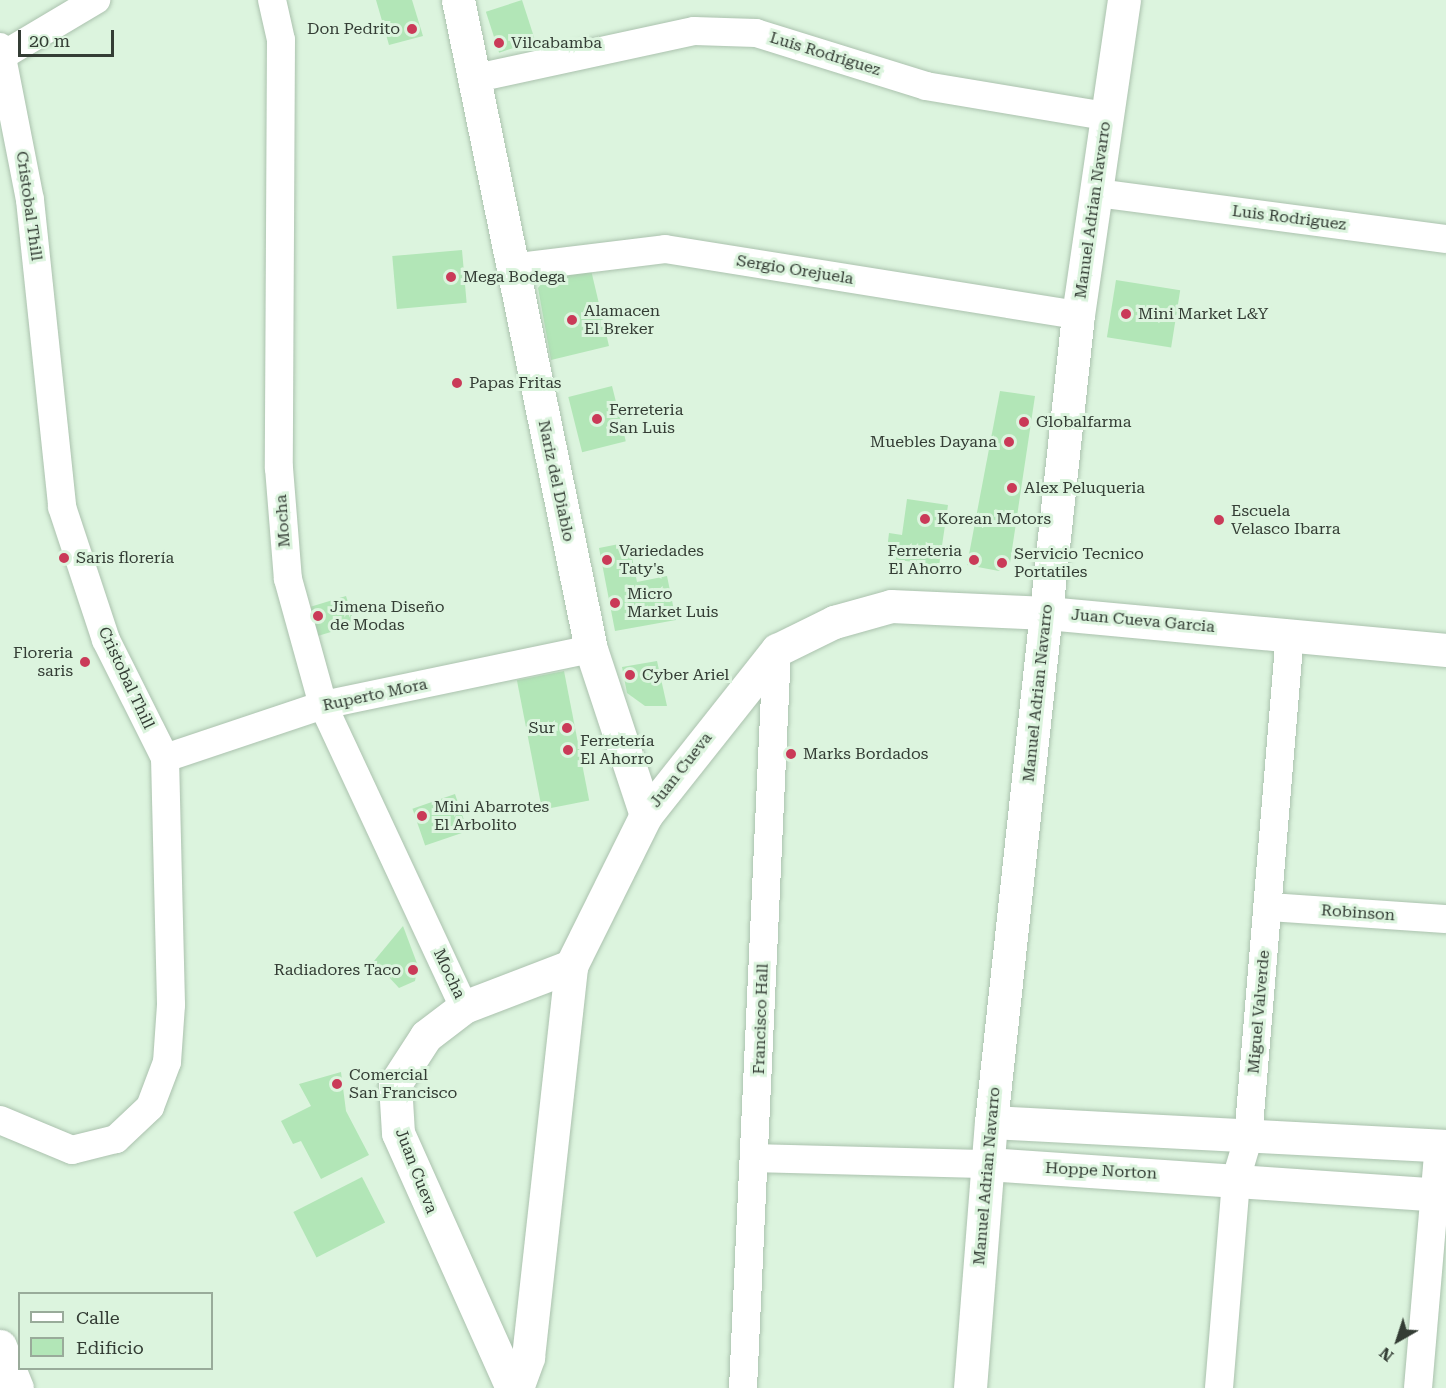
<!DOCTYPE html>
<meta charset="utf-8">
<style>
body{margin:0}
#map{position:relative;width:1446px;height:1388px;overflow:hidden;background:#dcf4de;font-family:"Roboto Serif",serif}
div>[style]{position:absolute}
.building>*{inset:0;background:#b2e6b7;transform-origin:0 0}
.roads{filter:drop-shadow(0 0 2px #abc2ae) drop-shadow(0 0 2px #abc2ae)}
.minor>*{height:28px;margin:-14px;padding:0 14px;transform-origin:14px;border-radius:14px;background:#fff}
.tertiary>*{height:33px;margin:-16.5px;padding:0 16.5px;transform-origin:16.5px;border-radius:16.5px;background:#fff}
.secondary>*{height:33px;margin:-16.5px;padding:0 16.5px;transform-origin:16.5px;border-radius:16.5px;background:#fff}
.dots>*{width:16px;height:16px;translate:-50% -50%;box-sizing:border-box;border:3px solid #dcf4de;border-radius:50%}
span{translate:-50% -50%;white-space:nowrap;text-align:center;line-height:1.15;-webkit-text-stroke:6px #dcf4de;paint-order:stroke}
.poi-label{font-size:16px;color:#343d35}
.right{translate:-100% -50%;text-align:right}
.left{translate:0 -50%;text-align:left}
.street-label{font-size:16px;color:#343d35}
.legend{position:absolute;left:18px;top:1292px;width:195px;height:78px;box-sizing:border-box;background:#dcf4de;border:2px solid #99ab9a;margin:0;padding:8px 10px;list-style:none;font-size:18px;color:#343d35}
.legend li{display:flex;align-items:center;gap:12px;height:30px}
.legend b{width:30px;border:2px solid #99ab9a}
.north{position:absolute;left:1368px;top:1310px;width:60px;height:60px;-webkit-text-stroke:4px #dcf4de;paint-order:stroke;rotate:219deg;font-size:16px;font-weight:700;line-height:24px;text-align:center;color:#343d35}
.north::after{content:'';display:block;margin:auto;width:21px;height:27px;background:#343d35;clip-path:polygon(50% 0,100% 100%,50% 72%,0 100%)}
.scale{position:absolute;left:18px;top:30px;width:96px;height:27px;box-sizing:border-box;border:3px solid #343d35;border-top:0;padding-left:8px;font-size:18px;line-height:21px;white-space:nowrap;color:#343d35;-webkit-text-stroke:4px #dcf4de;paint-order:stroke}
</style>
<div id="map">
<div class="building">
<i style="clip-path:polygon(376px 0,412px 0,423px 36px,389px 45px)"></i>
<i style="left:522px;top:0;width:43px;height:38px;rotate:72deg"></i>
<i style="left:462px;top:250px;width:53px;height:70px;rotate:85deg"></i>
<i style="clip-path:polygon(591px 270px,609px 346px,551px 360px,538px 288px,544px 281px)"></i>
<i style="left:1116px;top:280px;width:65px;height:58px;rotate:9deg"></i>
<i style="left:612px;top:386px;width:57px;height:45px;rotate:76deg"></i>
<i style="clip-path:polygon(1000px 391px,1035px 396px,1010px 563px,999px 571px,967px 565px)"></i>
<i style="clip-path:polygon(907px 499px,948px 505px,939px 566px,886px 558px,889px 533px,902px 535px)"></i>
<i style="clip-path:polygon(629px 542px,637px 582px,667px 576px,676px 620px,615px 631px,599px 548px)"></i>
<i style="left:346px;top:596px;width:30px;height:43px;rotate:73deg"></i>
<i style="clip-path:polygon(657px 661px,667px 706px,645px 706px,627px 693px,622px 667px)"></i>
<i style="left:564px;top:671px;width:132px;height:48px;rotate:79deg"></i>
<i style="left:455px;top:794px;width:39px;height:45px;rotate:71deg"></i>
<i style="clip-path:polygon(403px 926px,418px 966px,415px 981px,399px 988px,374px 961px)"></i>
<i style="clip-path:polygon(341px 1072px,346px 1111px,369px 1155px,321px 1179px,301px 1141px,293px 1144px,281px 1121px,311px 1106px,299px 1084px)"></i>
<i style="left:362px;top:1177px;width:51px;height:77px;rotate:63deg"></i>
</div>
<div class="roads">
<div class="minor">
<i style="left:272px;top:0;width:41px;rotate:77.3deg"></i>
<i style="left:281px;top:40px;width:428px;rotate:90.3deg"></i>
<i style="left:279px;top:468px;width:111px;rotate:85.4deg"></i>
<i style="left:288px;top:579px;width:131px;rotate:74.5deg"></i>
<i style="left:323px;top:705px;width:333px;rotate:65deg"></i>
<i style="left:0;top:47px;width:156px;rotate:78.9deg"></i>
<i style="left:30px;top:200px;width:309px;rotate:84deg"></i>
<i style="left:62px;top:507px;width:140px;rotate:71.7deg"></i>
<i style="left:106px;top:640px;width:132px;rotate:63.4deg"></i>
<i style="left:165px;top:758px;width:247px;rotate:88.6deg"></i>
<i style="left:171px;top:1005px;width:57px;rotate:94deg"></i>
<i style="left:167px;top:1062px;width:48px;rotate:110.7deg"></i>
<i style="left:150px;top:1107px;width:47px;rotate:136.7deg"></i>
<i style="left:116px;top:1139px;width:45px;rotate:166deg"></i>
<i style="left:72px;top:1150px;width:78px;rotate:-157.4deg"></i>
<i style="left:0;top:57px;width:112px;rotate:-30.7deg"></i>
<i style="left:472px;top:79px;width:227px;rotate:-12.2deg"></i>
<i style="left:694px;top:31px;width:62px;rotate:1.8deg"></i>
<i style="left:756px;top:33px;width:178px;rotate:17.3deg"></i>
<i style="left:926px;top:86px;width:182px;rotate:9.5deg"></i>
<i style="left:1097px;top:193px;width:352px;rotate:7.5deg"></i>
<i style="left:511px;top:268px;width:155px;rotate:-7deg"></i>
<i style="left:665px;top:249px;width:418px;rotate:9.1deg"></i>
<i style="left:165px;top:758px;width:167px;rotate:-18.5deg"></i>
<i style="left:323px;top:705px;width:274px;rotate:-11.8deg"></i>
<i style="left:1269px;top:907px;width:177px;rotate:3.9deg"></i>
<i style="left:756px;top:1158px;width:231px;rotate:1.5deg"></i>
<i style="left:743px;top:1388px;width:739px;rotate:-87.36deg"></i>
<i style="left:1219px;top:1388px;width:210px;rotate:-85.3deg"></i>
<i style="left:1236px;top:1179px;width:42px;rotate:-73.3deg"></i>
<i style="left:1248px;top:1139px;width:507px;rotate:-85.25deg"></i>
<i style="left:1418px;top:1388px;width:244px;rotate:-85.1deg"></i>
</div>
<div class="tertiary">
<i style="left:458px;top:0;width:662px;rotate:78.42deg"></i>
<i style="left:591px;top:649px;width:175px;rotate:71.7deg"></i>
<i style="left:991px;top:1122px;width:456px;rotate:3deg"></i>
<i style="left:987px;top:1164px;width:460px;rotate:3.9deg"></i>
<i style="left:512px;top:1388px;width:279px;rotate:-114.1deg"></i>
<i style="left:398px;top:1133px;width:49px;rotate:-93.5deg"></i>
<i style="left:395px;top:1084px;width:57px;rotate:-57.1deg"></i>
<i style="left:426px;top:1036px;width:48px;rotate:-37.3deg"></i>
<i style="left:464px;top:1007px;width:115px;rotate:-21deg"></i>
<i style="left:517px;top:1388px;width:33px;rotate:-70deg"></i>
<i style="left:528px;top:1357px;width:393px;rotate:-83.7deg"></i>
<i style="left:571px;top:966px;width:169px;rotate:-63.6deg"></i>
<i style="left:646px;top:815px;width:211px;rotate:-51.6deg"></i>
<i style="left:777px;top:650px;width:64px;rotate:-26.2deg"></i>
<i style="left:834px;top:622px;width:59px;rotate:-15.7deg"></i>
<i style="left:891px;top:606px;width:156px;rotate:2.6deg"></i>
<i style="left:1047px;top:613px;width:401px;rotate:5.3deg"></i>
<i style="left:970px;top:1388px;width:267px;rotate:-85.5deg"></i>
<i style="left:991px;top:1122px;width:812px;rotate:-83.85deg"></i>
<i style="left:1078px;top:315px;width:318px;rotate:-81.7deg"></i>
</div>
<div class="secondary">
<i style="left:0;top:1346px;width:45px;rotate:68deg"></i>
</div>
</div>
<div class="dots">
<i style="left:412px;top:29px;background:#ca3a58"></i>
<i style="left:499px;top:43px;background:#ca3a58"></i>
<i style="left:451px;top:277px;background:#ca3a58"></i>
<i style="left:1126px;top:314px;background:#ca3a58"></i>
<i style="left:572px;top:320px;background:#ca3a58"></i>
<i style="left:457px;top:383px;background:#ca3a58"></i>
<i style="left:597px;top:419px;background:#ca3a58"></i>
<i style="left:1024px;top:422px;background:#ca3a58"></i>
<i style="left:1009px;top:442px;background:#ca3a58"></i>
<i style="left:1012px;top:488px;background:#ca3a58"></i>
<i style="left:925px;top:519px;background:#ca3a58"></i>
<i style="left:1219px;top:520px;background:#ca3a58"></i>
<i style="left:64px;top:558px;background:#ca3a58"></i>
<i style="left:607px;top:560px;background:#ca3a58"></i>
<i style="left:974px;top:560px;background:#ca3a58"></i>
<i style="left:1002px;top:563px;background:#ca3a58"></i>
<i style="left:615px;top:603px;background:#ca3a58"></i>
<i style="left:318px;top:616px;background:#ca3a58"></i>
<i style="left:85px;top:662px;background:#ca3a58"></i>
<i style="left:630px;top:675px;background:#ca3a58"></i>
<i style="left:567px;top:728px;background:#ca3a58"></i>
<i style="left:568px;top:750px;background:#ca3a58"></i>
<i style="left:791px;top:754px;background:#ca3a58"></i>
<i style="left:422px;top:816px;background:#ca3a58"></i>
<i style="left:413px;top:970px;background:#ca3a58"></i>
<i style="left:337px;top:1084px;background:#ca3a58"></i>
</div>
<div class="poi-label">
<span class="right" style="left:400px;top:29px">Don Pedrito</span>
<span class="left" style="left:511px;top:43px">Vilcabamba</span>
<span class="left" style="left:463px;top:277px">Mega Bodega</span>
<span class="left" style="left:584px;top:320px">Alamacen<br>El Breker</span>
<span class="left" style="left:1138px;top:314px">Mini Market L&amp;Y</span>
<span class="left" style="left:469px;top:383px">Papas Fritas</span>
<span class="left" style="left:609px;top:419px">Ferreteria<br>San Luis</span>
<span class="left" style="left:1036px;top:422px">Globalfarma</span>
<span class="right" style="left:997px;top:442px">Muebles Dayana</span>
<span class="left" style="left:1024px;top:488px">Alex Peluqueria</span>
<span class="left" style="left:1231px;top:520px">Escuela<br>Velasco Ibarra</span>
<span class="left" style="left:937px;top:519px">Korean Motors</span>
<span class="left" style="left:619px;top:560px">Variedades<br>Taty's</span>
<span class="right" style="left:962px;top:560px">Ferreteria<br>El Ahorro</span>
<span class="left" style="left:1014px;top:563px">Servicio Tecnico<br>Portatiles</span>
<span class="left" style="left:76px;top:558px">Saris florería</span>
<span class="left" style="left:627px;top:603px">Micro<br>Market Luis</span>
<span class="left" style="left:330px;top:616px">Jimena Diseño<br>de Modas</span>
<span class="right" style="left:73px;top:662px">Floreria<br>saris</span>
<span class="left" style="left:642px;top:675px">Cyber Ariel</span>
<span class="right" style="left:555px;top:728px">Sur</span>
<span class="left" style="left:580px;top:750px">Ferretería<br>El Ahorro</span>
<span class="left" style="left:803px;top:754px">Marks Bordados</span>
<span class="left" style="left:434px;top:816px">Mini Abarrotes<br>El Arbolito</span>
<span class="right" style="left:401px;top:970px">Radiadores Taco</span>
<span class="left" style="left:349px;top:1084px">Comercial<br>San Francisco</span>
</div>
<div class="street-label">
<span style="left:825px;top:54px;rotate:17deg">Luis Rodriguez</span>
<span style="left:29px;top:206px;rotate:82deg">Cristobal Thill</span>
<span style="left:1093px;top:210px;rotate:-82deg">Manuel Adrian Navarro</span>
<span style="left:1289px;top:218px;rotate:7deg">Luis Rodriguez</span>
<span style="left:795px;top:270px;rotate:9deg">Sergio Orejuela</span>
<span style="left:556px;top:481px;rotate:78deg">Nariz del Diablo</span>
<span style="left:283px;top:521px;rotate:-94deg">Mocha</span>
<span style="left:1143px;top:621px;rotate:5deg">Juan Cueva Garcia</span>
<span style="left:126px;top:678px;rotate:65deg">Cristobal Thill</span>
<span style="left:1038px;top:693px;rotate:-84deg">Manuel Adrian Navarro</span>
<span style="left:375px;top:695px;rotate:-12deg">Ruperto Mora</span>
<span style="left:681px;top:770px;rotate:-52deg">Juan Cueva</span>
<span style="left:1358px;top:913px;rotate:4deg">Robinson</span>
<span style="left:449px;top:974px;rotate:65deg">Mocha</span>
<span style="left:1259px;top:1012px;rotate:-85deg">Miguel Valverde</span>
<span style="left:761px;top:1019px;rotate:-88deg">Francisco Hall</span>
<span style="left:416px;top:1171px;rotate:69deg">Juan Cueva</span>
<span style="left:1101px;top:1171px;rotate:3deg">Hoppe Norton</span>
<span style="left:987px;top:1176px;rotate:-85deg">Manuel Adrian Navarro</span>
</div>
<ul class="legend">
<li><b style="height:8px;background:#fff"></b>Calle</li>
<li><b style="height:16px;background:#b2e6b7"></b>Edificio</li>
</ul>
<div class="north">N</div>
<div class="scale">20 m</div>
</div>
